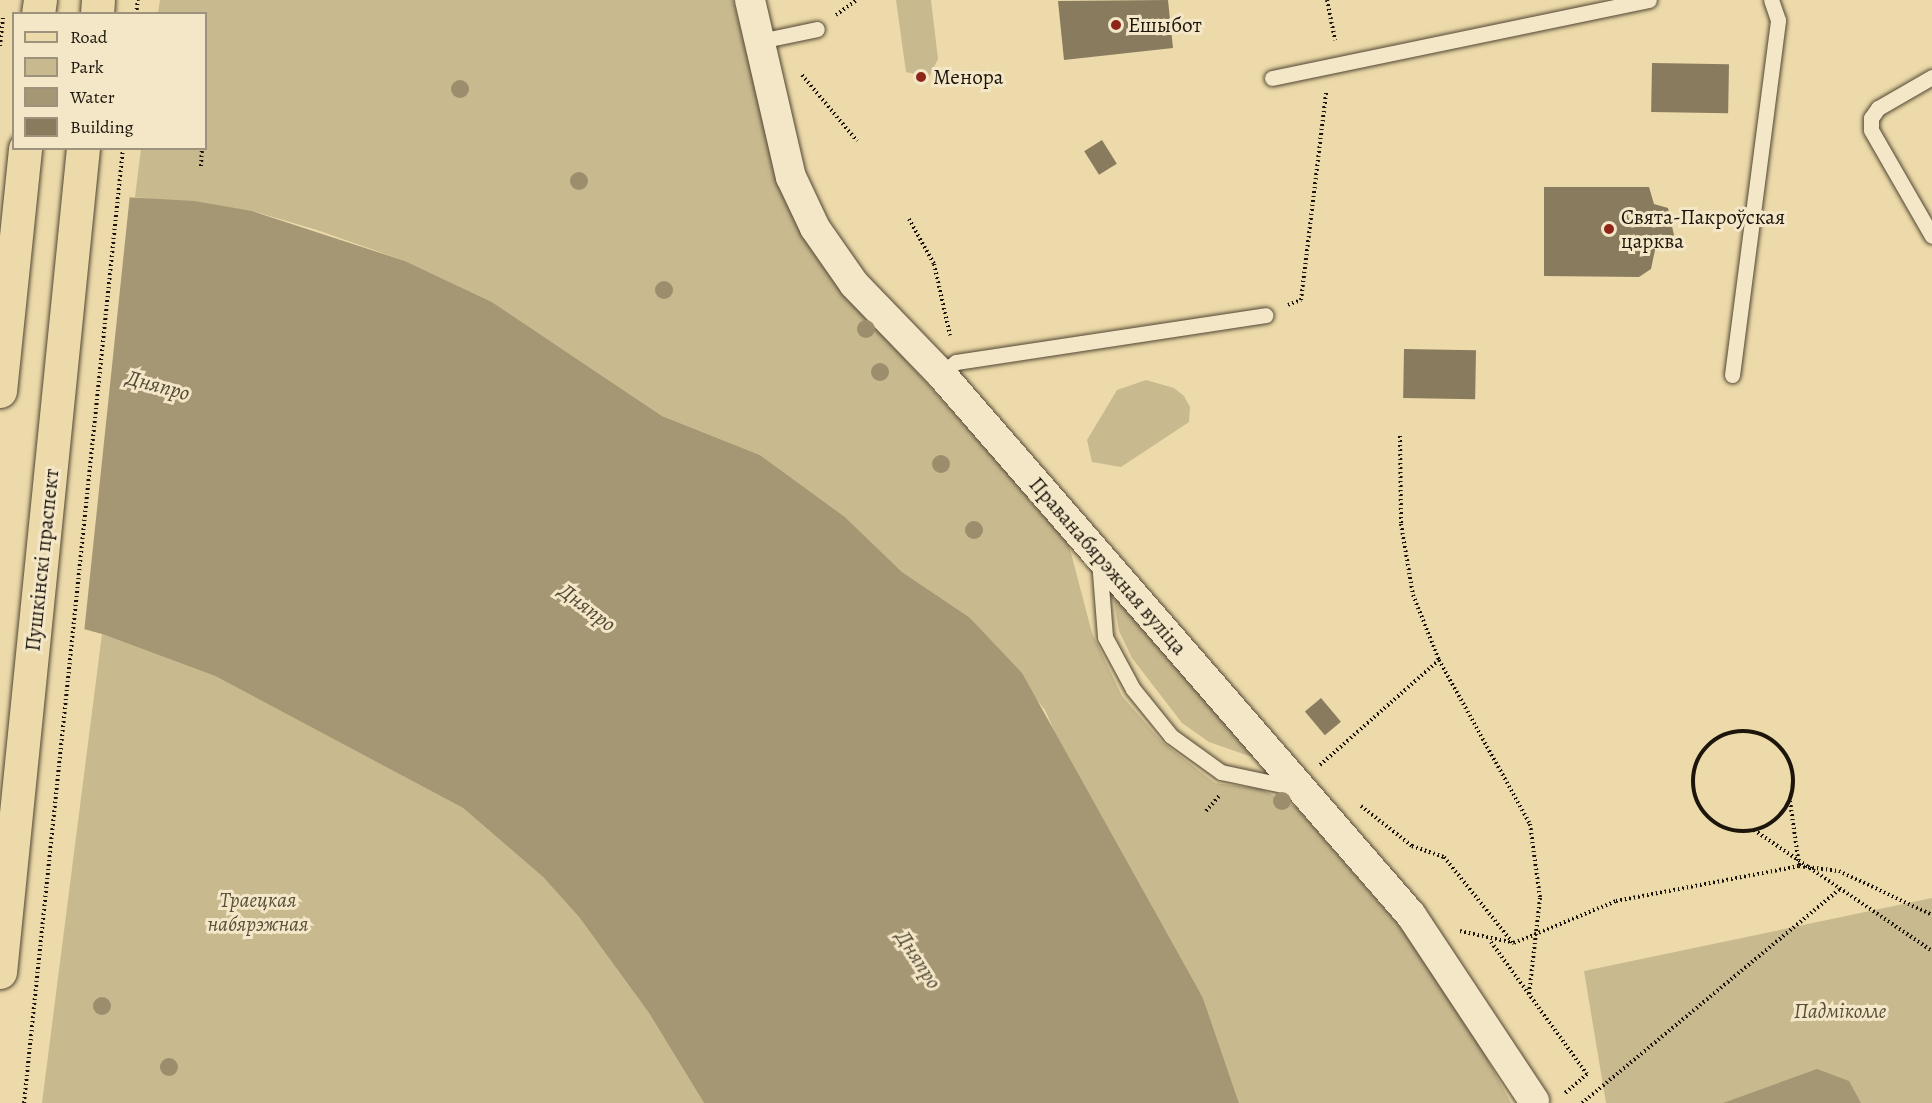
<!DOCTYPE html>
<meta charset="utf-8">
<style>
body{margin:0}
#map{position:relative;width:1932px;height:1103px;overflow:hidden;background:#eddaaa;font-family:Alegreya,serif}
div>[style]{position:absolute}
.green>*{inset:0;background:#c9b98f}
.water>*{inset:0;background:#a69774}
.pier>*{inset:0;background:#eddaaa}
.building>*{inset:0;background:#897b5e;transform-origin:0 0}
.path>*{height:4px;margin-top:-2px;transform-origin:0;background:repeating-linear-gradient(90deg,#1c150b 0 1.5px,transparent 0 4.5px)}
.path>.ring{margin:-2px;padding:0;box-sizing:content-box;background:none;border:4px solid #1c150b;border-radius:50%}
.roads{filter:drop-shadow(0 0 2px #504633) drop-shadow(0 0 2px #504633)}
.service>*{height:15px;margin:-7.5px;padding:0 7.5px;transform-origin:7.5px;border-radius:7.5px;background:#f3e7c8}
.minor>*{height:30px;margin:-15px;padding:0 15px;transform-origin:15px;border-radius:15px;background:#f3e7c8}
.primary>*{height:33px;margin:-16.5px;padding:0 16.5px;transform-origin:16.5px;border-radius:16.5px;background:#eddaaa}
.trees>*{width:18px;height:18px;margin:-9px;border-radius:50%;background:#9c8d6c}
.dots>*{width:16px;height:16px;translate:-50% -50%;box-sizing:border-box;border:3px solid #f3e7c8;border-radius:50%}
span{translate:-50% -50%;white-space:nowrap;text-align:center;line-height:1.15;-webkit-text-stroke:6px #f3e7c8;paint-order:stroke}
.poi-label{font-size:21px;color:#1c150b}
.left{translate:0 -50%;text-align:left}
.street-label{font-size:21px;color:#1c150b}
.park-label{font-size:21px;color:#594e39;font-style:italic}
.water-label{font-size:22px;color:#534935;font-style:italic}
.legend{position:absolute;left:12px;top:12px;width:195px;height:138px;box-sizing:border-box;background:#f3e7c8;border:2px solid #9d937c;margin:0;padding:8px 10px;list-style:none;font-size:18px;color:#1c150b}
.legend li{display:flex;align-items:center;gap:12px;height:30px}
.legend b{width:30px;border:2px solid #9d937c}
</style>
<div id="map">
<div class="green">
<i style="clip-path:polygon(160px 0,733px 0,776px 167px,845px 293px,1067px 538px,1092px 633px,1122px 696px,1162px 742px,1215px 783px,1261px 789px,1297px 808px,1441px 974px,1511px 1103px,1239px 1103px,1203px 998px,1069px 765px,1045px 710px,969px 617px,902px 572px,845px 517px,760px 455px,662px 416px,492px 302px,405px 261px,317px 230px,252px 211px,135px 197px,141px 149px,206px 148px,206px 14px,158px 13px)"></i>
<i style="clip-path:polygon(896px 0,931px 0,938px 59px,929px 77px,906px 72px)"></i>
<i style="clip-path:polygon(1146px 380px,1174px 388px,1184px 396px,1190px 407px,1189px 422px,1121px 467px,1092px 462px,1087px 440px,1117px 390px)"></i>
<i style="clip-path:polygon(1120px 597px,1257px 749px,1252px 757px,1209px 742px,1182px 723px,1132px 658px,1119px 631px,1114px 601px)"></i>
<i style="clip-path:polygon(102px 634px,215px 676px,463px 808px,543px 877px,579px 917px,649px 1013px,704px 1103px,42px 1103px)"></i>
<i style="clip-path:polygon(1932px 898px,1932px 1103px,1606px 1103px,1584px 971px)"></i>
</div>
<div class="water">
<i style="clip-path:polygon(0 190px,194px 201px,252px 211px,405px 261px,492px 302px,662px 416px,760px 455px,845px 517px,902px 572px,969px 617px,1022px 673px,1203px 998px,1239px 1103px,704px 1103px,649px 1013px,579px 917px,543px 877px,463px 808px,215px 676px,102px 634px,0 606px)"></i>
<i style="clip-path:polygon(1817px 1069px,1849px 1081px,1861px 1103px,1723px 1103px)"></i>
</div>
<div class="pier">
<i style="clip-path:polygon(0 187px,130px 194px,84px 633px,0 609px)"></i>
</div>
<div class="building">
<i style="clip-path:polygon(1168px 0,1173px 48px,1064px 60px,1058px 1px)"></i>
<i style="left:1652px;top:63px;width:77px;height:49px;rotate:1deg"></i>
<i style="left:1102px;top:140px;width:28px;height:21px;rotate:58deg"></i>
<i style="clip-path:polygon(1544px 187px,1649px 187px,1654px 204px,1668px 208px,1674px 235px,1655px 250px,1651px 269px,1639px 277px,1544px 276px)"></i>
<i style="left:1404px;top:349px;width:72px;height:49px;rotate:1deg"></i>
<i style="left:1321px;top:698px;width:31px;height:21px;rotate:50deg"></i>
</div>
<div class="path">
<i style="left:1327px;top:0;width:41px;rotate:78.7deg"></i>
<i style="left:136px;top:14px;width:14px;rotate:-82deg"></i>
<i style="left:836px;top:15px;width:26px;rotate:-36deg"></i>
<i style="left:0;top:46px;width:30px;rotate:-84deg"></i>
<i style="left:802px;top:75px;width:86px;rotate:50.2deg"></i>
<i style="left:201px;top:166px;width:18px;rotate:-87deg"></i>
<i style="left:909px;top:219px;width:51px;rotate:60.9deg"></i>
<i style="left:934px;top:264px;width:73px;rotate:77.3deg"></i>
<i style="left:1288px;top:305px;width:14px;rotate:-21deg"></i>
<i style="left:1301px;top:300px;width:209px;rotate:-83.1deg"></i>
<i style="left:1400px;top:436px;width:88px;rotate:89.3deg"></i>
<i style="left:1401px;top:524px;width:72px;rotate:80.4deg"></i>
<i style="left:1413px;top:595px;width:70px;rotate:68.2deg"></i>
<i style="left:1439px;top:660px;width:188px;rotate:61deg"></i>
<i style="left:1530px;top:824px;width:75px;rotate:82.3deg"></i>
<i style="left:1540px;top:898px;width:97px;rotate:96.5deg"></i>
<i class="ring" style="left:1693px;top:731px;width:96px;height:96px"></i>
<i style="left:1320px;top:765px;width:159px;rotate:-41.4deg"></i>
<i style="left:1790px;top:801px;width:65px;rotate:82deg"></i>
<i style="left:1361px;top:806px;width:65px;rotate:38.1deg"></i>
<i style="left:1412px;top:846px;width:34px;rotate:19deg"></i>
<i style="left:1444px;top:857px;width:110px;rotate:51.3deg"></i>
<i style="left:1206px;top:811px;width:20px;rotate:-49deg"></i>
<i style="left:1754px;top:830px;width:215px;rotate:34.2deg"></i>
<i style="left:1460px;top:931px;width:55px;rotate:12.5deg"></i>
<i style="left:1514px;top:943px;width:110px;rotate:-22.4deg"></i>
<i style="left:1616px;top:901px;width:186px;rotate:-10.8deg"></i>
<i style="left:1799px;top:866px;width:40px;rotate:7.1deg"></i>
<i style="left:1839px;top:871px;width:103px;rotate:25.3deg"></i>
<i style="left:1491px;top:942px;width:163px;rotate:54deg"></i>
<i style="left:1587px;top:1074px;width:30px;rotate:139deg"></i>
<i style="left:24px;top:1103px;width:960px;rotate:-84.08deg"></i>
<i style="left:1582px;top:1103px;width:334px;rotate:-39.7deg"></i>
</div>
<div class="roads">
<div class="service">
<i style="left:760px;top:41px;width:58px;rotate:-11.9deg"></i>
<i style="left:1932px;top:77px;width:62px;rotate:150.1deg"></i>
<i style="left:1878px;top:108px;width:12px;rotate:125deg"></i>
<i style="left:1871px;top:118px;width:12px;rotate:90deg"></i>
<i style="left:1871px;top:130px;width:122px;rotate:60.1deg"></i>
<i style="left:1272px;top:78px;width:385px;rotate:-11.7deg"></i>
<i style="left:941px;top:374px;width:19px;rotate:-39deg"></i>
<i style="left:956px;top:362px;width:313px;rotate:-8.6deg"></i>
<i style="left:1732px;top:375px;width:358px;rotate:-82.6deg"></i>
<i style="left:1778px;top:20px;width:21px;rotate:-109deg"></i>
<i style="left:1099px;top:560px;width:77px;rotate:85.5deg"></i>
<i style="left:1105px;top:637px;width:59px;rotate:61.7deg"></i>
<i style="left:1133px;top:689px;width:60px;rotate:51deg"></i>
<i style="left:1171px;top:736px;width:62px;rotate:35.8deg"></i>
<i style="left:1221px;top:772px;width:77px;rotate:12deg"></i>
</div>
<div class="minor">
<i style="left:750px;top:0;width:182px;rotate:77deg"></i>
<i style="left:791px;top:177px;width:56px;rotate:64.8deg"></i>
<i style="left:815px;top:228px;width:68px;rotate:55.1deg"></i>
<i style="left:854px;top:284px;width:125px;rotate:46deg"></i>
<i style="left:941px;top:374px;width:717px;rotate:49.02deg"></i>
<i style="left:1411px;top:915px;width:223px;rotate:56.5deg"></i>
</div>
<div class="primary">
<i style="left:38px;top:14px;width:14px;rotate:-82deg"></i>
<i style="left:97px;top:14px;width:14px;rotate:-86deg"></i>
<i style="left:0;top:391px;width:244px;rotate:-84.1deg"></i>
<i style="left:0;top:972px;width:828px;rotate:-84.25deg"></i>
</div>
</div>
<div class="trees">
<i style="left:460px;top:89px"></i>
<i style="left:579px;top:181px"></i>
<i style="left:664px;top:290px"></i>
<i style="left:866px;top:329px"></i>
<i style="left:880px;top:372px"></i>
<i style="left:941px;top:464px"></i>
<i style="left:974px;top:530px"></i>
<i style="left:1282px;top:801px"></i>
<i style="left:102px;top:1006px"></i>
<i style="left:169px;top:1067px"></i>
</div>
<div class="dots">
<i style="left:1116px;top:25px;background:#8f2418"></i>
<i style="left:921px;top:77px;background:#8f2418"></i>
<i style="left:1609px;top:229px;background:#8f2418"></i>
</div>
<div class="poi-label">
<span class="left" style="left:1128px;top:25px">Ешыбот</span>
<span class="left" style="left:933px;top:77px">Менора</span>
<span class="left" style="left:1621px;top:229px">Свята-Пакроўская<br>царква</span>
</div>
<div class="street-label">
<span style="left:42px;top:560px;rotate:-84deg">Пушкінскі праспект</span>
<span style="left:1108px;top:566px;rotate:49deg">Праванабярэжная вуліца</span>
</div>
<div class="park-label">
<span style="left:258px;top:912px">Траецкая<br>набярэжная</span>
<span style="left:1840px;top:1011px">Падміколле</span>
</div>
<div class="water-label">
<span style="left:158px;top:386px;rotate:15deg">Дняпро</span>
<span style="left:587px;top:608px;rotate:37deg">Дняпро</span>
<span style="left:918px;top:960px;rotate:57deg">Дняпро</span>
</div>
<ul class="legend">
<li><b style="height:8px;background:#eddaaa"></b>Road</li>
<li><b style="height:16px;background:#c9b98f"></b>Park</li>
<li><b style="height:16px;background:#a69774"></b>Water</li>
<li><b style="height:16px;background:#897b5e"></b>Building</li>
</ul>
</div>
